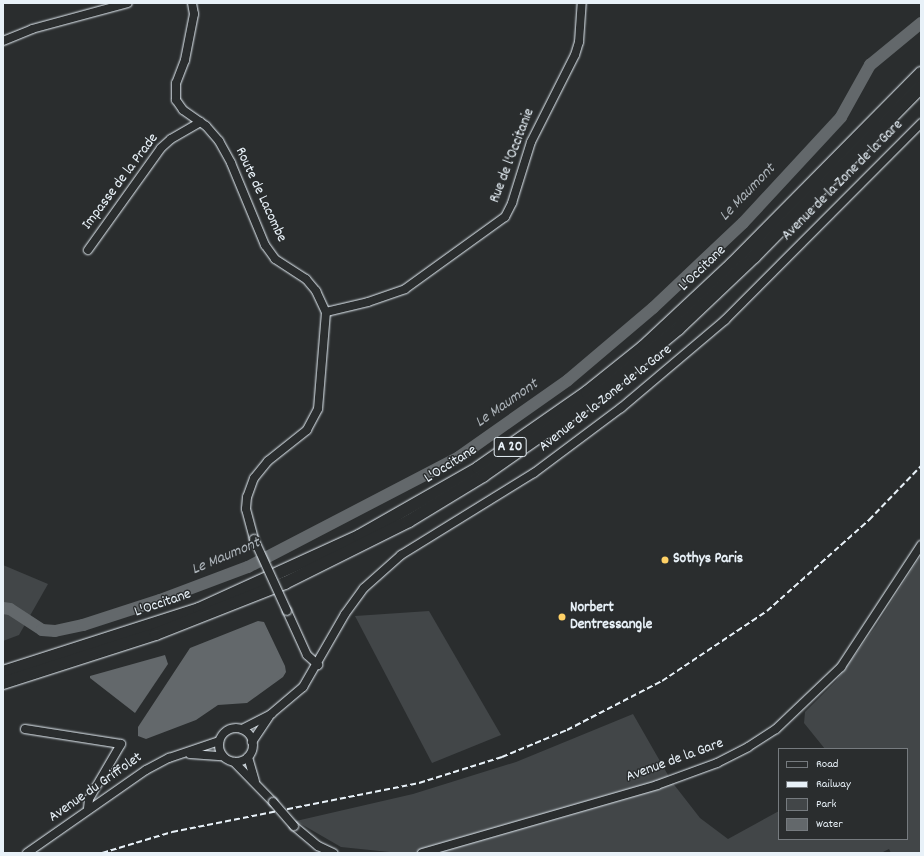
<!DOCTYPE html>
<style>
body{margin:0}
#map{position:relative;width:924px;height:856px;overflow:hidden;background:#2a2d2e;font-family:Dekko,sans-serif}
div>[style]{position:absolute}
.green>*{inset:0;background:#424648}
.water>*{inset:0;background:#63686b}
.river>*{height:12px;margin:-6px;padding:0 6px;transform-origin:6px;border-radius:6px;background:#63686b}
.roads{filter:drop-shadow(0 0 1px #e8f1f8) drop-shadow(0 0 1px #e8f1f8)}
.minor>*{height:8px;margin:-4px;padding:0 4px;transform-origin:4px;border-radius:4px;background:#2a2d2e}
.minor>.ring{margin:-4px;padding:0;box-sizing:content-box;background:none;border:8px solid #2a2d2e;border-radius:50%}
.highway>*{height:12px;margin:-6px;padding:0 6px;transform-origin:6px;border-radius:6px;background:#2a2d2e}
.rail>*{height:2px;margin-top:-1px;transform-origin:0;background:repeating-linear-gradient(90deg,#e8f1f8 0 6px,transparent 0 9px)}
.bridges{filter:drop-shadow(0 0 1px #e8f1f8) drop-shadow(0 0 1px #e8f1f8)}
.minor-bridge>*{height:8px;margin:-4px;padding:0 4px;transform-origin:4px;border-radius:4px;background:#2a2d2e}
.dots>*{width:11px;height:11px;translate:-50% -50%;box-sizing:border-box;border:2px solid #2a2d2e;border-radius:50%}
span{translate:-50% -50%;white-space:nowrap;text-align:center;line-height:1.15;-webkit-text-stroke:3px #2a2d2e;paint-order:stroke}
.shield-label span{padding:1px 3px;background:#2a2d2e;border:1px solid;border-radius:3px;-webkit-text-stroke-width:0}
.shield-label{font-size:14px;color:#e8f1f8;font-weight:700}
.street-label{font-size:15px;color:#e8f1f8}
.poi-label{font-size:15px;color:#e8f1f8;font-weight:700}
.left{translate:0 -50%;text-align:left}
.water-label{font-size:16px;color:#acb3b9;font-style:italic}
.frame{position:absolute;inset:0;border:4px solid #e8f1f8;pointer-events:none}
.legend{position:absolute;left:778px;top:748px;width:130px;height:92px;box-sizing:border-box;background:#2a2d2e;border:1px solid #767b7f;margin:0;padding:5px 7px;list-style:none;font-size:12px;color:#e8f1f8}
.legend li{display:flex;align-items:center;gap:8px;height:20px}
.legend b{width:20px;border:1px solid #767b7f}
</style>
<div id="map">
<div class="green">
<i style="clip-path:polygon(921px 555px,921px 853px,891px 853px,889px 849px,881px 853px,399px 853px,341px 847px,296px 821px,413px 794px,516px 762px,633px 714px,672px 782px,700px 818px,728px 839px,779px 811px,779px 839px,907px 839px,907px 749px,825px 749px,804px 723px,805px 712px,836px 681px,876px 626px)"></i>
<i style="clip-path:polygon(3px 565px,48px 584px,19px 635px,3px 641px)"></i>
<i style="clip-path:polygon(429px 611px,501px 735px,432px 763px,355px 616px)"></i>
</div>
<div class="water">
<i style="clip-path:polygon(258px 621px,264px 622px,285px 666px,286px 672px,283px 677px,247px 703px,218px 705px,196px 720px,146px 739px,138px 736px,138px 727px,190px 648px)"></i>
<i style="clip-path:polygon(165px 655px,168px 664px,135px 713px,90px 678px,90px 676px)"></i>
</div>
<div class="river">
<i style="left:3px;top:608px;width:7px;rotate:8deg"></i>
<i style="left:10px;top:609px;width:38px;rotate:33deg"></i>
<i style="left:42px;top:630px;width:13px;rotate:4deg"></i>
<i style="left:55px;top:631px;width:29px;rotate:-12deg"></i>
<i style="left:83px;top:625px;width:81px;rotate:-18deg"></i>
<i style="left:160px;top:600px;width:94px;rotate:-20.6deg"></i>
<i style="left:248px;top:567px;width:238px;rotate:-27.5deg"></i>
<i style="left:459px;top:457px;width:133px;rotate:-35.2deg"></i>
<i style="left:568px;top:380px;width:111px;rotate:-40.3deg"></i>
<i style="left:653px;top:308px;width:124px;rotate:-43.4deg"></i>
<i style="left:743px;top:223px;width:144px;rotate:-47.2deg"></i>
<i style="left:841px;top:117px;width:60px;rotate:-60.9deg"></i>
<i style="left:870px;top:65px;width:66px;rotate:-39.5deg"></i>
</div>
<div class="roads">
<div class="minor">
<i style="left:192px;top:3px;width:11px;rotate:80deg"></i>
<i style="left:194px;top:14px;width:47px;rotate:101.1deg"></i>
<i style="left:185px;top:60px;width:25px;rotate:111deg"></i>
<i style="left:176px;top:83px;width:17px;rotate:90deg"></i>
<i style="left:176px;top:100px;width:12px;rotate:55deg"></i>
<i style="left:183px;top:110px;width:28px;rotate:35deg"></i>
<i style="left:206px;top:126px;width:20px;rotate:49deg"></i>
<i style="left:219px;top:141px;width:25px;rotate:61deg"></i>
<i style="left:231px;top:163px;width:89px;rotate:67.5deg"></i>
<i style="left:265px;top:245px;width:17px;rotate:54deg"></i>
<i style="left:275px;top:259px;width:37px;rotate:33deg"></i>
<i style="left:306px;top:279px;width:16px;rotate:50deg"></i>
<i style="left:316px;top:291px;width:23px;rotate:65deg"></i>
<i style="left:326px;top:312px;width:97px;rotate:94.7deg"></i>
<i style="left:318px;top:409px;width:24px;rotate:118deg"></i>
<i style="left:307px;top:430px;width:50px;rotate:141.5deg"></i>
<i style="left:268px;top:461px;width:22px;rotate:129deg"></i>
<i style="left:254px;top:478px;width:20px;rotate:110deg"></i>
<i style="left:247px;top:497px;width:12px;rotate:95deg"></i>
<i style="left:246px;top:509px;width:31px;rotate:75deg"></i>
<i style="left:3px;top:41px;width:31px;rotate:-22deg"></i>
<i style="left:32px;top:29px;width:99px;rotate:-15.2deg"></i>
<i style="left:88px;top:250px;width:125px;rotate:-54.4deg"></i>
<i style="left:161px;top:148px;width:13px;rotate:-42deg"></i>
<i style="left:171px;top:139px;width:34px;rotate:-30deg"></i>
<i style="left:326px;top:312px;width:43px;rotate:-13.4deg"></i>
<i style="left:368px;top:302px;width:39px;rotate:-19deg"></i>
<i style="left:405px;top:289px;width:123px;rotate:-35.8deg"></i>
<i style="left:505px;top:217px;width:16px;rotate:-63deg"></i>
<i style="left:512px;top:203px;width:64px;rotate:-72.7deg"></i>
<i style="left:531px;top:142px;width:97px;rotate:-63.2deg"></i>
<i style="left:575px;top:55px;width:14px;rotate:-73deg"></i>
<i style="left:579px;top:42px;width:39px;rotate:-86deg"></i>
<i style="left:287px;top:611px;width:48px;rotate:65.6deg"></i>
<i style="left:307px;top:655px;width:15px;rotate:42deg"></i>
<i class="ring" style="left:219px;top:728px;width:26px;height:26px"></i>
<i style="left:25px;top:729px;width:97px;rotate:8.9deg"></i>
<i style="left:121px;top:744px;width:64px;rotate:120.2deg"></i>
<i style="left:89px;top:799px;width:10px;rotate:96deg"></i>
<i style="left:242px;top:729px;width:33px;rotate:-27deg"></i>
<i style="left:271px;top:714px;width:42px;rotate:-40.2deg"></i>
<i style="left:303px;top:687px;width:84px;rotate:-60.1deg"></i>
<i style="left:345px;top:614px;width:32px;rotate:-54deg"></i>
<i style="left:364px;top:588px;width:50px;rotate:-41.7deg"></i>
<i style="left:401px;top:555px;width:156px;rotate:-31.7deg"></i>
<i style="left:534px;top:473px;width:109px;rotate:-36.8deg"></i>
<i style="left:621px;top:408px;width:136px;rotate:-40.2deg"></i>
<i style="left:725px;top:320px;width:278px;rotate:-45.1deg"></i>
<i style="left:252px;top:742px;width:30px;rotate:-56deg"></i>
<i style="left:190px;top:754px;width:32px;rotate:4deg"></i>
<i style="left:248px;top:757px;width:25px;rotate:74deg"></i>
<i style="left:234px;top:762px;width:56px;rotate:45.7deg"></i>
<i style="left:294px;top:826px;width:31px;rotate:40deg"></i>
<i style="left:318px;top:846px;width:17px;rotate:25deg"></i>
<i style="left:27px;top:853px;width:145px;rotate:-34.9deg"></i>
<i style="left:146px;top:770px;width:26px;rotate:-28deg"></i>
<i style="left:169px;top:758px;width:53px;rotate:-18.8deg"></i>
<i style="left:422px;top:853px;width:245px;rotate:-16.1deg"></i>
<i style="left:657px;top:785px;width:64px;rotate:-20.1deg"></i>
<i style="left:717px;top:763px;width:35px;rotate:-27deg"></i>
<i style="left:748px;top:747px;width:33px;rotate:-33deg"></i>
<i style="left:776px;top:729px;width:90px;rotate:-43.6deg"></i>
<i style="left:841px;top:667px;width:146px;rotate:-56.7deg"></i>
</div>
<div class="highway">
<i style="left:3px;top:672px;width:206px;rotate:-17.8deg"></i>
<i style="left:199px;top:609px;width:176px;rotate:-24.5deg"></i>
<i style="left:359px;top:536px;width:137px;rotate:-29.7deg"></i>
<i style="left:478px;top:468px;width:133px;rotate:-34.9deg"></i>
<i style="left:587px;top:392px;width:72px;rotate:-38.8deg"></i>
<i style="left:643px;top:347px;width:122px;rotate:-43deg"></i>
<i style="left:732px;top:264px;width:269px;rotate:-45.3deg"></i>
<i style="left:3px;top:683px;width:161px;rotate:-17.8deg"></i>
<i style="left:156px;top:634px;width:139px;rotate:-21.6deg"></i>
<i style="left:285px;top:583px;width:139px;rotate:-26.6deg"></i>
<i style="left:409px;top:521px;width:87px;rotate:-31.3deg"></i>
<i style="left:483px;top:476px;width:138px;rotate:-35deg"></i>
<i style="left:596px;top:397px;width:107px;rotate:-39.7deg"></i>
<i style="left:678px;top:329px;width:105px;rotate:-43.5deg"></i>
<i style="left:754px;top:257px;width:238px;rotate:-45.5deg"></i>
</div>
</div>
<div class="rail">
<i style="left:102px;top:853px;width:73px;rotate:-16.7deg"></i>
<i style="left:172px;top:832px;width:252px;rotate:-11.2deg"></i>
<i style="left:419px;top:783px;width:87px;rotate:-17.4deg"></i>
<i style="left:502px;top:757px;width:70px;rotate:-22.6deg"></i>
<i style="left:567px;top:730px;width:107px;rotate:-27.3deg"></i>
<i style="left:662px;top:681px;width:126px;rotate:-33.7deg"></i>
<i style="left:767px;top:611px;width:137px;rotate:-41.7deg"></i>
<i style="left:869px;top:520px;width:75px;rotate:-46.1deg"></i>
</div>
<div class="bridges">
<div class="minor-bridge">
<i style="left:254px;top:539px;width:79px;rotate:65.4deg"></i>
<i style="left:273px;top:802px;width:32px;rotate:49deg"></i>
</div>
</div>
<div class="dots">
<i style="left:665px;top:560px;background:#ffd166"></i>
<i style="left:562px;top:617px;background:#ffd166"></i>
</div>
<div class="shield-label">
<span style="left:510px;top:447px">A 20</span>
</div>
<div class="street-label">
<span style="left:513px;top:156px;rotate:-69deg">Rue de l'Occitanie</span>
<span style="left:843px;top:181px;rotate:-45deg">Avenue de la Zone de la Gare</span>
<span style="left:121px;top:182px;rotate:-53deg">Impasse de la Prade</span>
<span style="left:260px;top:195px;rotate:65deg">Route de Lacombe</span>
<span style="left:703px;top:269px;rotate:-44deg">L'Occitane</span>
<span style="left:606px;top:399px;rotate:-38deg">Avenue de la Zone de la Gare</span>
<span style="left:451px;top:465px;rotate:-32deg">L'Occitane</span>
<span style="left:163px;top:604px;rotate:-19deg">L'Occitane</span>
<span style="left:675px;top:761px;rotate:-20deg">Avenue de la Gare</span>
<span style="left:96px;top:788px;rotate:-35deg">Avenue du Griffolet</span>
</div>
<div class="poi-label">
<span class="left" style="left:673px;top:560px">Sothys Paris</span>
<span class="left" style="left:570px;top:617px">Norbert<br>Dentressangle</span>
</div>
<div class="water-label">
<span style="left:748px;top:193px;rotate:-46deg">Le Maumont</span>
<span style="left:507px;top:404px;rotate:-35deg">Le Maumont</span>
<span style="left:226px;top:557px;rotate:-23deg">Le Maumont</span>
</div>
<div class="frame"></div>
<ul class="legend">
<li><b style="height:5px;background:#2a2d2e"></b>Road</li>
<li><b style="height:5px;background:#e8f1f8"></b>Railway</li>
<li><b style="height:11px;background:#424648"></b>Park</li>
<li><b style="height:11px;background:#63686b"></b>Water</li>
</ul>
</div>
